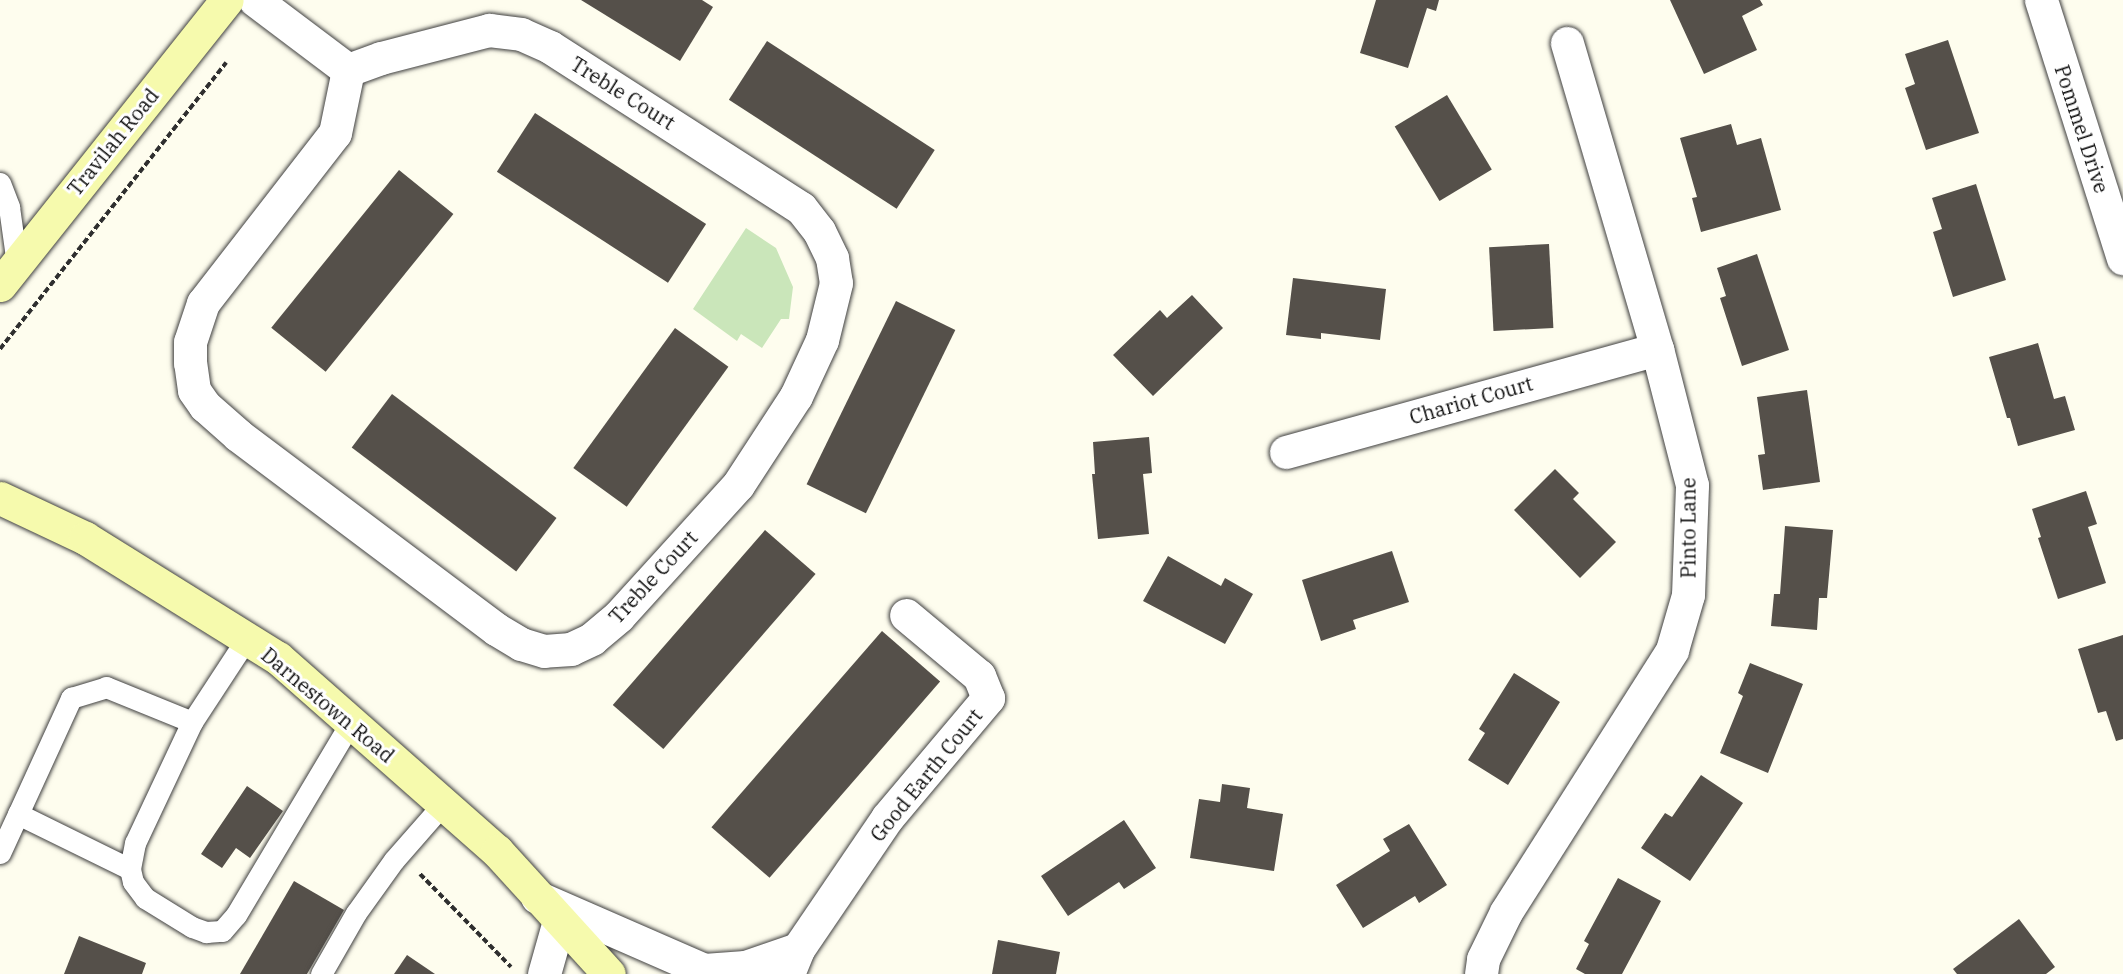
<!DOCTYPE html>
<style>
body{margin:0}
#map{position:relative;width:2123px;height:974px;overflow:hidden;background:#fefdee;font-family:"IBM Plex Serif",serif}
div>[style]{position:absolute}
.green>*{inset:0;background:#cae6ba}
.building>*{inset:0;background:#55504a;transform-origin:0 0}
.path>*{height:4px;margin-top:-2px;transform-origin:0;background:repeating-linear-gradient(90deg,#2f2f2f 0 6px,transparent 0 9px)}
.roads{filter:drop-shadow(0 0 2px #404040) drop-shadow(0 0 2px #404040)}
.lane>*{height:21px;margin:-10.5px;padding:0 10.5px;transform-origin:10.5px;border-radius:10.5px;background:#fff}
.street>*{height:33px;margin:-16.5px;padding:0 16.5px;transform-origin:16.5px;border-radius:16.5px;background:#fff}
.secondary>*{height:33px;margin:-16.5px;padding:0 16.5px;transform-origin:16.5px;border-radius:16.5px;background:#f6faad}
span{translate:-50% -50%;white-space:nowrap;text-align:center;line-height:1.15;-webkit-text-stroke:6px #fff;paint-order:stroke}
.street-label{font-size:20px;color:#0d0d0d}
</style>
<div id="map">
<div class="green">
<i style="clip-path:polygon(746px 228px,776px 248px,793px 287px,789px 319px,781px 319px,762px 348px,741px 334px,737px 341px,693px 309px)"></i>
</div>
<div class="building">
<i style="clip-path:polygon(581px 0,702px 0,713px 7px,680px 61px)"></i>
<i style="clip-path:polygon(1376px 0,1439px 0,1436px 11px,1427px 8px,1408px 68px,1360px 53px)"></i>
<i style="clip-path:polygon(1670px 0,1760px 0,1763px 5px,1742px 16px,1757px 50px,1704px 74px)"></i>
<i style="clip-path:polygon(1948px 40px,1979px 133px,1926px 150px,1905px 88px,1915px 84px,1905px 54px)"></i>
<i style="left:767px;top:41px;width:200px;height:70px;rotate:33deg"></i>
<i style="left:1447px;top:95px;width:87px;height:61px;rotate:59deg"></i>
<i style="left:535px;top:113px;width:204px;height:70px;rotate:33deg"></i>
<i style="clip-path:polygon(1731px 124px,1737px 145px,1761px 138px,1781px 210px,1701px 232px,1692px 198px,1697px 197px,1680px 138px)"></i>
<i style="left:399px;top:170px;width:70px;height:203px;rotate:39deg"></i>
<i style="clip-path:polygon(1976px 184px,2006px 280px,1953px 297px,1933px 232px,1942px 229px,1932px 198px)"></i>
<i style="left:1549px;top:244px;width:84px;height:60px;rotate:87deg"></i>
<i style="clip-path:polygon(1757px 254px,1789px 350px,1742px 366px,1720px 298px,1726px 296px,1717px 268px)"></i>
<i style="clip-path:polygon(1293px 278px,1386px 289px,1380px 340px,1321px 333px,1321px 339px,1286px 335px)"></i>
<i style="clip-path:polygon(1192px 295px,1223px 328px,1153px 396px,1113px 355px,1160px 310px,1167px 318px)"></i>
<i style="left:896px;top:301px;width:66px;height:204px;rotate:26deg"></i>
<i style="left:675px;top:328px;width:66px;height:173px;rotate:36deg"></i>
<i style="clip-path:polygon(2038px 343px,2054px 399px,2065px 396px,2075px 430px,2018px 446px,2010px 418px,2007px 418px,1989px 357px)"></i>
<i style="clip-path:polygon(1807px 390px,1820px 482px,1763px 490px,1758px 455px,1765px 454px,1757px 397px)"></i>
<i style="left:392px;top:394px;width:206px;height:67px;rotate:37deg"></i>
<i style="clip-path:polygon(1149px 437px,1152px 473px,1143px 474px,1149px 534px,1098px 539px,1092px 474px,1095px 474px,1093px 442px)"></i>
<i style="clip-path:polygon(1555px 469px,1579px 493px,1573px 499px,1616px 542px,1580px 578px,1514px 510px)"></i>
<i style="clip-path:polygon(2086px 491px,2097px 524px,2088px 527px,2106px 583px,2058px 599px,2038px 538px,2041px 537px,2032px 509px)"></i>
<i style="clip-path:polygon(1785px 526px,1833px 530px,1827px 598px,1819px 598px,1817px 630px,1771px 626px,1774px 594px,1780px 594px)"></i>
<i style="left:765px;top:530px;width:67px;height:232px;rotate:41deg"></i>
<i style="clip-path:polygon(1392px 551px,1409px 602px,1353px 620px,1356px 629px,1321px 641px,1302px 580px)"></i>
<i style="clip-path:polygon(1168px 556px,1221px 586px,1225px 578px,1253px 594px,1225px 644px,1143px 601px)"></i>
<i style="left:882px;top:631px;width:77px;height:260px;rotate:41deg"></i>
<i style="clip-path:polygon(2123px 635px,2123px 739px,2116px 741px,2106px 711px,2098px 713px,2078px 649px)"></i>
<i style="clip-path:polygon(1750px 663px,1803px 684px,1768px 773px,1720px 753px,1743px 696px,1738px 693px)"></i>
<i style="clip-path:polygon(1514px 673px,1560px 702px,1508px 785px,1468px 760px,1485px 733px,1479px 729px)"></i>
<i style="clip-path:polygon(1701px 775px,1743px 803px,1690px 881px,1641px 848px,1665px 813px,1672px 817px)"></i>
<i style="clip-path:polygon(1222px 784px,1250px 788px,1247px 808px,1283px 814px,1274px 871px,1190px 858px,1199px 799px,1220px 802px)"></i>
<i style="clip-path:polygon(247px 786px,283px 811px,250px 858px,236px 848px,222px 868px,201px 854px)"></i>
<i style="clip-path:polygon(1124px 820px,1156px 868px,1124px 889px,1119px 882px,1068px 916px,1041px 876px)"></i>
<i style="clip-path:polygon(1409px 824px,1447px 885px,1419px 903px,1415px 896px,1363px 928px,1336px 885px,1390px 851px,1383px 839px)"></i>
<i style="clip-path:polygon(1618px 878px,1661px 901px,1622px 974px,1585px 974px,1576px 969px,1589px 944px,1584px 941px)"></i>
<i style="clip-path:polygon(294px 881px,344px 910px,307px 974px,240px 974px)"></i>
<i style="clip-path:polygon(2019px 919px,2055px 967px,2046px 974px,1957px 974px,1953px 969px)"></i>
<i style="clip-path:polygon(79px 936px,146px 963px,142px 974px,64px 974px)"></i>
<i style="clip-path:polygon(998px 940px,1060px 952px,1056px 974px,992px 974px)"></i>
<i style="clip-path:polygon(407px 955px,435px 974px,394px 974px)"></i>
</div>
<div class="path">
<i style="left:0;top:349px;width:365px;rotate:-51.7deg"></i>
<i style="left:420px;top:874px;width:130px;rotate:45.6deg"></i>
</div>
<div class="roads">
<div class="lane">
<i style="left:0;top:183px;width:26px;rotate:69deg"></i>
<i style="left:9px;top:207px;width:58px;rotate:82deg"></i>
<i style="left:247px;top:638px;width:100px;rotate:123.2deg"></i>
<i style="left:192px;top:722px;width:134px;rotate:115.2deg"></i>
<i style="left:135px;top:843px;width:26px;rotate:101deg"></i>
<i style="left:130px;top:869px;width:13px;rotate:77deg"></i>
<i style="left:133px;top:882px;width:20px;rotate:53deg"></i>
<i style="left:145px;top:898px;width:55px;rotate:31.7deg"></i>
<i style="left:192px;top:927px;width:15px;rotate:20deg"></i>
<i style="left:206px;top:932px;width:16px;rotate:-4deg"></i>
<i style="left:222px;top:931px;width:21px;rotate:-49deg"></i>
<i style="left:236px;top:915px;width:225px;rotate:-59.2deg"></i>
<i style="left:18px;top:814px;width:128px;rotate:-65.4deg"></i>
<i style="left:71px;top:698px;width:37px;rotate:-17deg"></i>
<i style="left:106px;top:687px;width:93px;rotate:22.1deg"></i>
<i style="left:0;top:853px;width:43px;rotate:-65.2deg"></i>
<i style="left:18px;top:814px;width:125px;rotate:26.2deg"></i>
<i style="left:321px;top:974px;width:70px;rotate:-60.2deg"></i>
<i style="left:356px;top:913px;width:65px;rotate:-54.4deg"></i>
<i style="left:394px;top:860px;width:74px;rotate:-48.8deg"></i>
</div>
<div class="street">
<i style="left:255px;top:0;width:116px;rotate:37deg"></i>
<i style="left:2041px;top:0;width:271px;rotate:72.4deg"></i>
<i style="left:489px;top:30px;width:32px;rotate:7deg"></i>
<i style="left:521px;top:34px;width:32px;rotate:24deg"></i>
<i style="left:550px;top:47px;width:298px;rotate:32.7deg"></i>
<i style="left:801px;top:208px;width:29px;rotate:52deg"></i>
<i style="left:819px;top:231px;width:30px;rotate:64deg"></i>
<i style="left:832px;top:258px;width:25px;rotate:81deg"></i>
<i style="left:836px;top:283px;width:59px;rotate:103.8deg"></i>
<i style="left:822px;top:340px;width:62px;rotate:114.9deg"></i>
<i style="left:796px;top:396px;width:106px;rotate:123.1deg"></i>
<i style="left:738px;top:485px;width:177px;rotate:132.3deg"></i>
<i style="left:619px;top:616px;width:35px;rotate:140deg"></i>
<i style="left:592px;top:639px;width:23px;rotate:155deg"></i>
<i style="left:571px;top:649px;width:27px;rotate:176deg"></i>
<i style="left:544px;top:651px;width:24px;rotate:-163deg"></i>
<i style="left:521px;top:644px;width:29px;rotate:-149deg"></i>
<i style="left:496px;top:629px;width:323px;rotate:-143.1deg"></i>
<i style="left:238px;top:435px;width:44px;rotate:-138.7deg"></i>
<i style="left:205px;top:406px;width:19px;rotate:-125deg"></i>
<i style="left:194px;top:390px;width:27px;rotate:-98deg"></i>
<i style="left:190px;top:363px;width:21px;rotate:-90deg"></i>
<i style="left:190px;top:342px;width:41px;rotate:-71.6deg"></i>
<i style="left:203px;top:303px;width:215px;rotate:-52.2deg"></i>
<i style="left:335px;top:133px;width:64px;rotate:-78.3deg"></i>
<i style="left:348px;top:70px;width:35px;rotate:-20deg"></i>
<i style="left:381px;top:58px;width:112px;rotate:-14.5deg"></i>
<i style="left:1286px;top:452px;width:385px;rotate:-15.5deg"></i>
<i style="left:537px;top:897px;width:182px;rotate:23.6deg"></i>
<i style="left:704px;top:970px;width:41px;rotate:-4.2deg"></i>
<i style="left:745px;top:967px;width:56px;rotate:-18.8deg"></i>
<i style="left:544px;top:974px;width:55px;rotate:-74.2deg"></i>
<i style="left:788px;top:974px;width:27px;rotate:-68deg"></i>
<i style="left:798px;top:949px;width:158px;rotate:-55.8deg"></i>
<i style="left:887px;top:818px;width:157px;rotate:-49.9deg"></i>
<i style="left:988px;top:698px;width:24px;rotate:-112deg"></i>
<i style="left:979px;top:676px;width:95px;rotate:-140.1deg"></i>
<i style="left:1481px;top:974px;width:15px;rotate:-82deg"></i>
<i style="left:1483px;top:959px;width:52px;rotate:-63.9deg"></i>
<i style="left:1506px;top:912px;width:310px;rotate:-57.6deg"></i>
<i style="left:1672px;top:650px;width:57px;rotate:-73.8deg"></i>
<i style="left:1688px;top:595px;width:110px;rotate:-87.9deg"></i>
<i style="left:1692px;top:485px;width:140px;rotate:-104.4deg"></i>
<i style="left:1657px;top:349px;width:319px;rotate:-106.4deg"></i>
</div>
<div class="secondary">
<i style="left:0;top:285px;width:364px;rotate:-51.5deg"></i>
<i style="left:0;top:498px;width:94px;rotate:25.2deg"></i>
<i style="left:85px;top:538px;width:227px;rotate:31.9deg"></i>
<i style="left:278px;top:658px;width:292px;rotate:41.4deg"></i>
<i style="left:497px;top:851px;width:166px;rotate:47.7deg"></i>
</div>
</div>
<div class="street-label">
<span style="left:623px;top:93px;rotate:32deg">Treble Court</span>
<span style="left:2082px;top:129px;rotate:72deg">Pommel Drive</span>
<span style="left:113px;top:142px;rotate:-51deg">Travilah Road</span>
<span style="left:1471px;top:400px;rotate:-16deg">Chariot Court</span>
<span style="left:1688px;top:528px;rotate:-90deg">Pinto Lane</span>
<span style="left:653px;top:577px;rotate:-47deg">Treble Court</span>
<span style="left:328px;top:705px;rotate:40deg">Darnestown Road</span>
<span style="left:926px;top:775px;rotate:-51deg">Good Earth Court</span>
</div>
</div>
